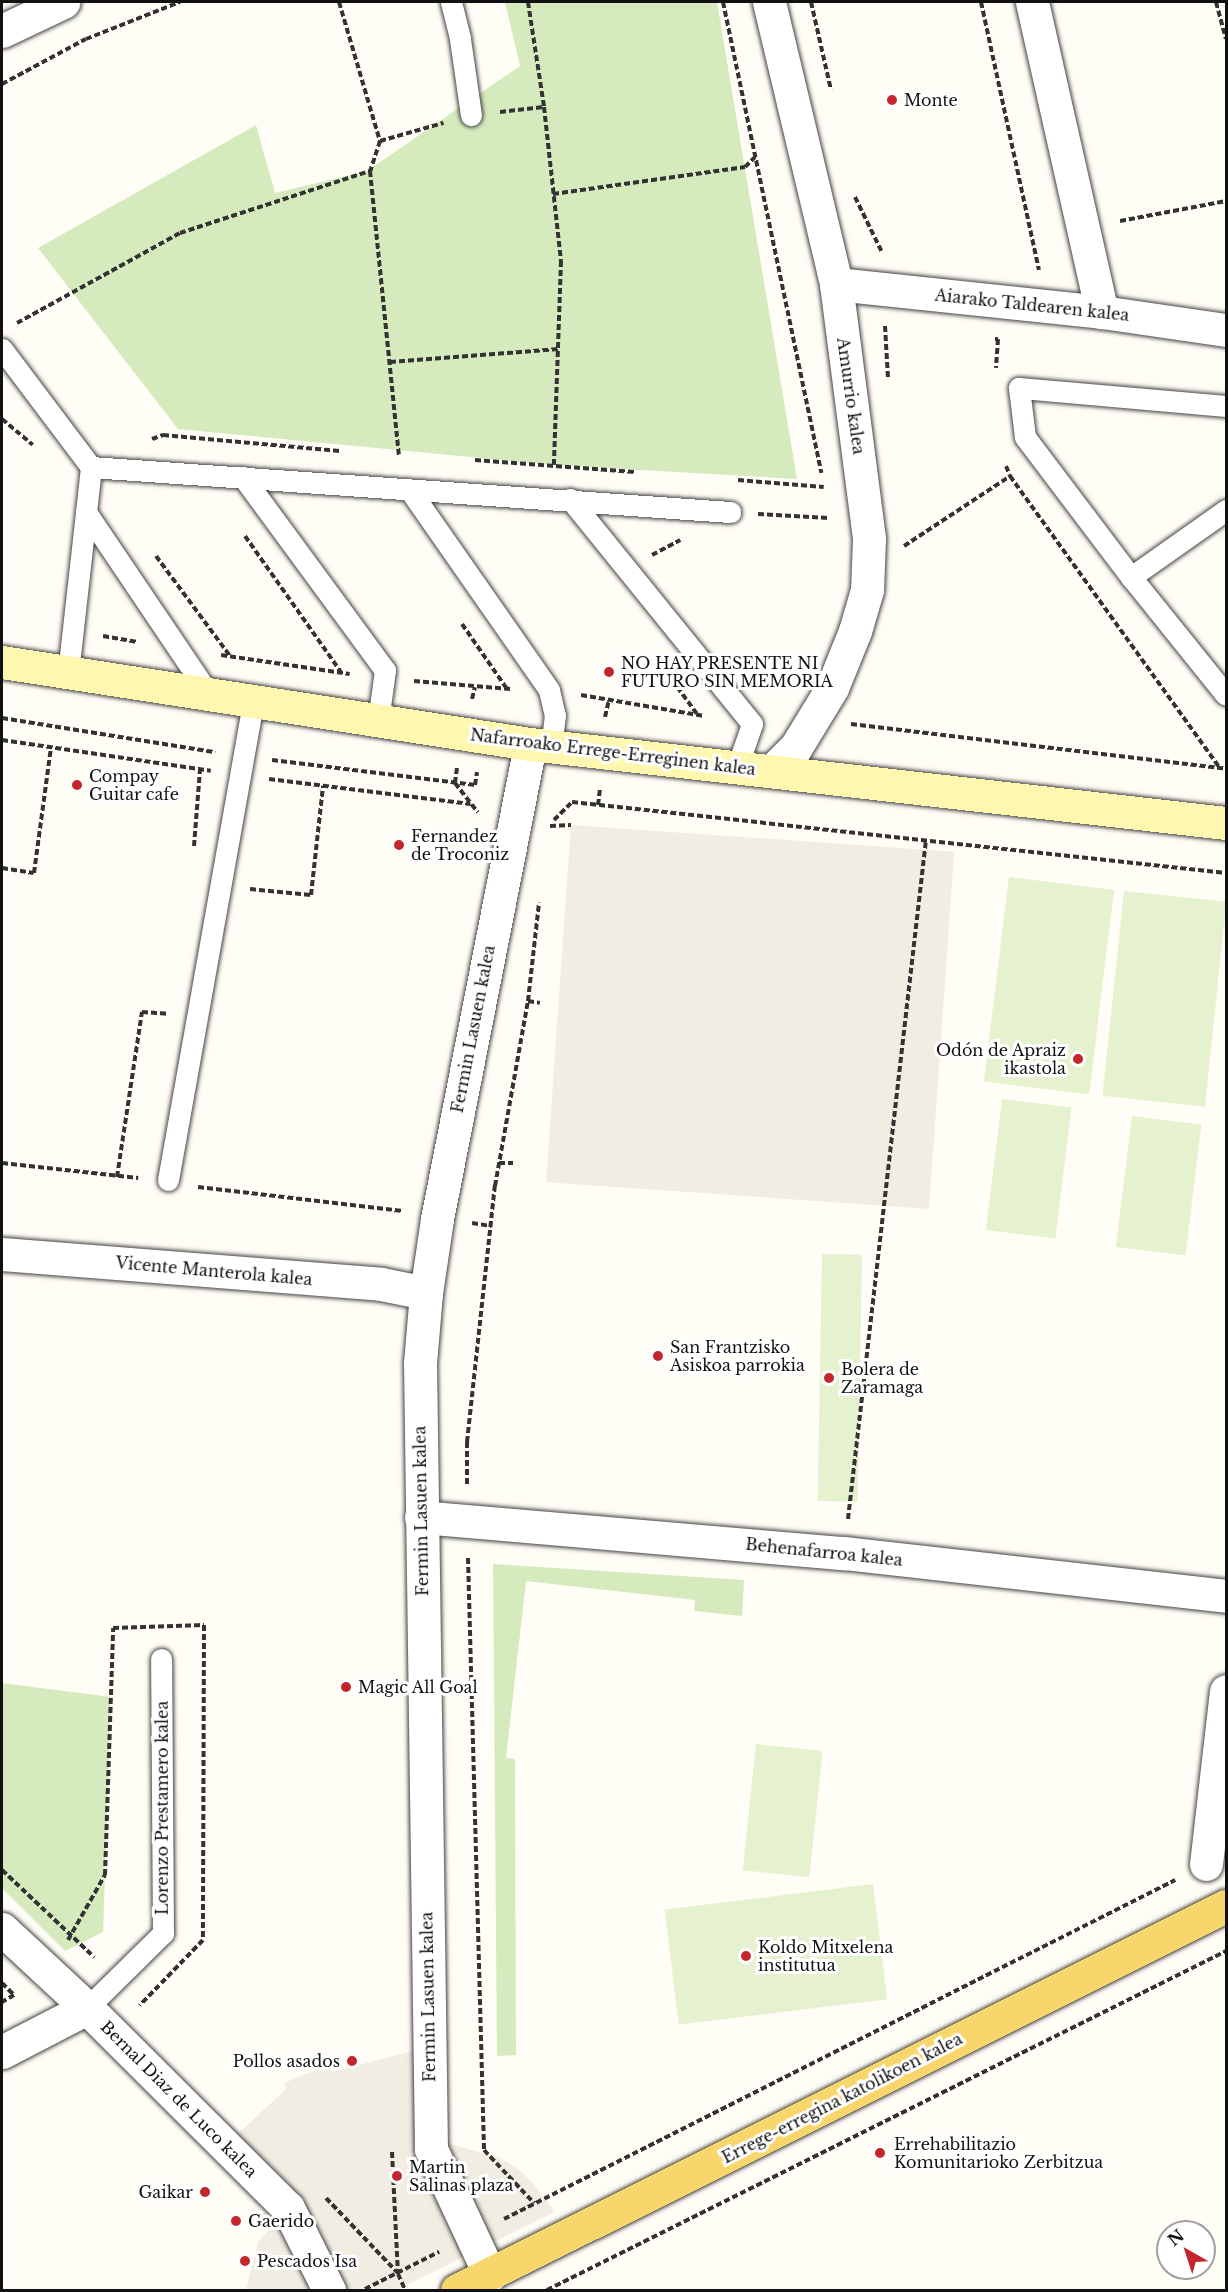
<!DOCTYPE html>
<meta charset="utf-8">
<style>
body{margin:0}
#map{position:relative;width:1228px;height:2292px;overflow:hidden;background:#fffdf5;font-family:"Libre Baskerville",serif}
div>[style]{position:absolute}
.green>*{inset:0;background:#d5ebbd}
.pitch>*{inset:0;background:#e6f2cf;transform-origin:0 0}
.plaza>*{inset:0;background:#f1ede2;transform-origin:0 0}
.path>*{height:4px;margin-top:-2px;transform-origin:0;background:repeating-linear-gradient(90deg,#333 0 6px,transparent 0 9px)}
.roads{filter:drop-shadow(0 0 2px #444) drop-shadow(0 0 2px #444)}
.lane>*{height:21px;margin:-10.5px;padding:0 10.5px;transform-origin:10.5px;border-radius:10.5px;background:#fff}
.street>*{height:33px;margin:-16.5px;padding:0 16.5px;transform-origin:16.5px;border-radius:16.5px;background:#fff}
.secondary>*{height:33px;margin:-16.5px;padding:0 16.5px;transform-origin:16.5px;border-radius:16.5px;background:#fff6b0}
.primary>*{height:33px;margin:-16.5px;padding:0 16.5px;transform-origin:16.5px;border-radius:16.5px;background:#f9d66b}
.dots>*{width:16px;height:16px;translate:-50% -50%;box-sizing:border-box;border:3px solid #fff;border-radius:50%}
span{translate:-50% -50%;white-space:nowrap;text-align:center;line-height:1.15;-webkit-text-stroke:6px #fff;paint-order:stroke}
.poi-label{font-size:16px;color:#111}
.left{translate:0 -50%;text-align:left}
.right{translate:-100% -50%;text-align:right}
.street-label{font-size:16px;color:#111}
.frame{position:absolute;inset:0;border:3px solid #111;pointer-events:none}
.north{position:absolute;left:1156px;top:2220px;width:60px;height:60px;box-sizing:border-box;background:#fff;border:2px solid #a0a0a0;border-radius:50%;rotate:321deg;font-size:16px;font-weight:700;line-height:24px;text-align:center;color:#111}
.north::after{content:'';display:block;margin:auto;width:21px;height:27px;background:#c4262e;clip-path:polygon(50% 0,100% 100%,50% 72%,0 100%)}
</style>
<div id="map">
<div class="green">
<i style="clip-path:polygon(505px 2px,717px 2px,797px 479px,554px 465px,178px 429px,38px 248px,256px 125px,275px 193px,367px 171px,520px 66px)"></i>
<i style="clip-path:polygon(493px 1564px,744px 1580px,742px 1616px,694px 1611px,695px 1600px,526px 1581px,506px 1758px,515px 1759px,516px 2055px,497px 2056px)"></i>
<i style="clip-path:polygon(2px 1683px,111px 1697px,103px 1932px,65px 1951px,2px 1888px)"></i>
</div>
<div class="pitch">
<i style="left:1009px;top:877px;width:106px;height:206px;rotate:7deg"></i>
<i style="left:1124px;top:891px;width:103px;height:206px;rotate:6deg"></i>
<i style="left:1002px;top:1099px;width:70px;height:132px;rotate:7deg"></i>
<i style="left:1132px;top:1116px;width:70px;height:132px;rotate:7deg"></i>
<i style="left:822px;top:1254px;width:40px;height:247px;rotate:1deg"></i>
<i style="left:756px;top:1744px;width:67px;height:127px;rotate:6deg"></i>
<i style="left:873px;top:1884px;width:116px;height:210px;rotate:83deg"></i>
</div>
<div class="plaza">
<i style="left:571px;top:825px;width:384px;height:358px;rotate:4deg"></i>
<i style="clip-path:polygon(413px 2051px,415px 2134px,500px 2158px,518px 2169px,533px 2183px,555px 2212px,396px 2290px,246px 2290px,258px 2242px,296px 2200px,231px 2140px,286px 2089px,284px 2083px,328px 2065px,332px 2072px)"></i>
</div>
<div class="path">
<i style="left:339px;top:2px;width:145px;rotate:73.6deg"></i>
<i style="left:380px;top:141px;width:32px;rotate:108deg"></i>
<i style="left:370px;top:171px;width:286px;rotate:84.2deg"></i>
<i style="left:528px;top:2px;width:106px;rotate:81.3deg"></i>
<i style="left:544px;top:107px;width:155px;rotate:83.7deg"></i>
<i style="left:561px;top:261px;width:204px;rotate:92deg"></i>
<i style="left:723px;top:2px;width:481px;rotate:78.2deg"></i>
<i style="left:811px;top:2px;width:90px;rotate:77.2deg"></i>
<i style="left:981px;top:2px;width:274px;rotate:77.8deg"></i>
<i style="left:1216px;top:2px;width:38px;rotate:75deg"></i>
<i style="left:2px;top:84px;width:95px;rotate:-28.2deg"></i>
<i style="left:86px;top:39px;width:101px;rotate:-21.5deg"></i>
<i style="left:500px;top:112px;width:44px;rotate:-6.5deg"></i>
<i style="left:380px;top:141px;width:66px;rotate:-15.9deg"></i>
<i style="left:553px;top:194px;width:194px;rotate:-8deg"></i>
<i style="left:745px;top:167px;width:14px;rotate:-45deg"></i>
<i style="left:855px;top:197px;width:61px;rotate:63.9deg"></i>
<i style="left:1120px;top:221px;width:108px;rotate:-10.7deg"></i>
<i style="left:17px;top:323px;width:186px;rotate:-28.9deg"></i>
<i style="left:180px;top:233px;width:200px;rotate:-18.1deg"></i>
<i style="left:885px;top:326px;width:52px;rotate:86.7deg"></i>
<i style="left:995px;top:339px;width:3px"></i>
<i style="left:998px;top:339px;width:29px;rotate:94deg"></i>
<i style="left:390px;top:362px;width:169px;rotate:-4.4deg"></i>
<i style="left:2px;top:419px;width:40px;rotate:40deg"></i>
<i style="left:152px;top:439px;width:12px;rotate:-20deg"></i>
<i style="left:163px;top:435px;width:177px;rotate:5.2deg"></i>
<i style="left:475px;top:460px;width:160px;rotate:4.3deg"></i>
<i style="left:1006px;top:466px;width:11px;rotate:68deg"></i>
<i style="left:1010px;top:476px;width:360px;rotate:54.3deg"></i>
<i style="left:738px;top:480px;width:86px;rotate:4.7deg"></i>
<i style="left:758px;top:514px;width:71px;rotate:3.2deg"></i>
<i style="left:245px;top:536px;width:166px;rotate:54.8deg"></i>
<i style="left:904px;top:546px;width:127px;rotate:-33.4deg"></i>
<i style="left:652px;top:555px;width:32px;rotate:-28deg"></i>
<i style="left:156px;top:556px;width:124px;rotate:53.5deg"></i>
<i style="left:462px;top:624px;width:79px;rotate:55.3deg"></i>
<i style="left:103px;top:636px;width:35px;rotate:10deg"></i>
<i style="left:221px;top:655px;width:130px;rotate:8.4deg"></i>
<i style="left:656px;top:658px;width:69px;rotate:53.8deg"></i>
<i style="left:414px;top:681px;width:97px;rotate:4.7deg"></i>
<i style="left:581px;top:695px;width:125px;rotate:9.7deg"></i>
<i style="left:472px;top:699px;width:12px;rotate:-76deg"></i>
<i style="left:605px;top:717px;width:17px;rotate:-77deg"></i>
<i style="left:2px;top:718px;width:216px;rotate:9.1deg"></i>
<i style="left:851px;top:724px;width:378px;rotate:6.8deg"></i>
<i style="left:2px;top:740px;width:211px;rotate:8.4deg"></i>
<i style="left:272px;top:760px;width:205px;rotate:7deg"></i>
<i style="left:475px;top:785px;width:13px;rotate:-81deg"></i>
<i style="left:457px;top:768px;width:15px;rotate:98deg"></i>
<i style="left:455px;top:783px;width:37px;rotate:52deg"></i>
<i style="left:269px;top:779px;width:203px;rotate:7.1deg"></i>
<i style="left:598px;top:805px;width:17px;rotate:-83deg"></i>
<i style="left:554px;top:820px;width:25px;rotate:-45deg"></i>
<i style="left:572px;top:802px;width:658px;rotate:6.2deg"></i>
<i style="left:550px;top:826px;width:21px;rotate:-3deg"></i>
<i style="left:194px;top:846px;width:77px;rotate:-85.5deg"></i>
<i style="left:2px;top:868px;width:32px;rotate:9deg"></i>
<i style="left:34px;top:873px;width:127px;rotate:-82.3deg"></i>
<i style="left:250px;top:889px;width:61px;rotate:5.6deg"></i>
<i style="left:311px;top:895px;width:110px;rotate:-83.7deg"></i>
<i style="left:528px;top:1001px;width:12px;rotate:9deg"></i>
<i style="left:2px;top:1163px;width:137px;rotate:6.3deg"></i>
<i style="left:499px;top:1163px;width:14px"></i>
<i style="left:117px;top:1177px;width:167px;rotate:-81.4deg"></i>
<i style="left:142px;top:1012px;width:26px;rotate:4deg"></i>
<i style="left:198px;top:1187px;width:206px;rotate:6.7deg"></i>
<i style="left:472px;top:1223px;width:20px;rotate:9deg"></i>
<i style="left:467px;top:1484px;width:42px;rotate:-90deg"></i>
<i style="left:467px;top:1442px;width:258px;rotate:-83.8deg"></i>
<i style="left:495px;top:1186px;width:188px;rotate:-79.9deg"></i>
<i style="left:528px;top:1001px;width:99px;rotate:-83.6deg"></i>
<i style="left:848px;top:1519px;width:683px;rotate:-83.45deg"></i>
<i style="left:468px;top:1558px;width:592px;rotate:88.45deg"></i>
<i style="left:484px;top:2150px;width:73px;rotate:46.7deg"></i>
<i style="left:2px;top:1870px;width:127px;rotate:43.4deg"></i>
<i style="left:68px;top:1940px;width:75px;rotate:-60.4deg"></i>
<i style="left:105px;top:1875px;width:247px;rotate:-88.1deg"></i>
<i style="left:113px;top:1628px;width:91px;rotate:-1.9deg"></i>
<i style="left:204px;top:1625px;width:315px;rotate:90.2deg"></i>
<i style="left:203px;top:1940px;width:91px;rotate:134.1deg"></i>
<i style="left:2px;top:1983px;width:17px;rotate:45deg"></i>
<i style="left:14px;top:1995px;width:14px;rotate:150deg"></i>
<i style="left:392px;top:2152px;width:122px;rotate:87.2deg"></i>
<i style="left:398px;top:2274px;width:17px;rotate:66deg"></i>
<i style="left:326px;top:2198px;width:104px;rotate:46.2deg"></i>
<i style="left:504px;top:2219px;width:752px;rotate:-26.8deg"></i>
<i style="left:365px;top:2289px;width:83px;rotate:-26.6deg"></i>
<i style="left:547px;top:2290px;width:759px;rotate:-26.53deg"></i>
</div>
<div class="roads">
<div class="lane">
<i style="left:451px;top:2px;width:38px;rotate:76deg"></i>
<i style="left:460px;top:39px;width:77px;rotate:81.8deg"></i>
<i style="left:2px;top:349px;width:148px;rotate:53deg"></i>
<i style="left:91px;top:467px;width:45px;rotate:96.3deg"></i>
<i style="left:1226px;top:406px;width:208px;rotate:-175deg"></i>
<i style="left:1019px;top:388px;width:49px;rotate:83deg"></i>
<i style="left:1025px;top:437px;width:176px;rotate:52.9deg"></i>
<i style="left:1131px;top:577px;width:151px;rotate:51.2deg"></i>
<i style="left:91px;top:467px;width:641px;rotate:4.03deg"></i>
<i style="left:243px;top:477px;width:240px;rotate:53.7deg"></i>
<i style="left:385px;top:670px;width:51px;rotate:97.8deg"></i>
<i style="left:409px;top:489px;width:245px;rotate:55.1deg"></i>
<i style="left:549px;top:690px;width:26px;rotate:77deg"></i>
<i style="left:555px;top:715px;width:31px;rotate:97deg"></i>
<i style="left:570px;top:499px;width:289px;rotate:51deg"></i>
<i style="left:752px;top:724px;width:46px;rotate:109.2deg"></i>
<i style="left:1131px;top:577px;width:116px;rotate:-35.2deg"></i>
<i style="left:68px;top:673px;width:162px;rotate:-83.6deg"></i>
<i style="left:86px;top:512px;width:222px;rotate:56deg"></i>
<i style="left:168px;top:1180px;width:485px;rotate:-79.9deg"></i>
<i style="left:87px;top:2008px;width:107px;rotate:-44.6deg"></i>
<i style="left:163px;top:1933px;width:274px;rotate:-90.4deg"></i>
</div>
<div class="street">
<i style="left:769px;top:2px;width:290px;rotate:76.6deg"></i>
<i style="left:836px;top:284px;width:257px;rotate:82.6deg"></i>
<i style="left:869px;top:539px;width:51px;rotate:92.2deg"></i>
<i style="left:867px;top:590px;width:43px;rotate:106.3deg"></i>
<i style="left:855px;top:631px;width:61px;rotate:112deg"></i>
<i style="left:832px;top:688px;width:69px;rotate:121.4deg"></i>
<i style="left:796px;top:747px;width:34px;rotate:135deg"></i>
<i style="left:1032px;top:2px;width:318px;rotate:77.3deg"></i>
<i style="left:2px;top:31px;width:68px;rotate:-25.4deg"></i>
<i style="left:836px;top:284px;width:267px;rotate:6deg"></i>
<i style="left:1102px;top:312px;width:125px;rotate:8.3deg"></i>
<i style="left:2px;top:1254px;width:380px;rotate:4.5deg"></i>
<i style="left:381px;top:1284px;width:46px;rotate:11.3deg"></i>
<i style="left:421px;top:1517px;width:425px;rotate:4.9deg"></i>
<i style="left:844px;top:1553px;width:384px;rotate:6.4deg"></i>
<i style="left:1206px;top:1864px;width:174px;rotate:-83.4deg"></i>
<i style="left:2px;top:1929px;width:116px;rotate:42.9deg"></i>
<i style="left:87px;top:2008px;width:284px;rotate:44.9deg"></i>
<i style="left:288px;top:2208px;width:92px;rotate:63.4deg"></i>
<i style="left:2px;top:2052px;width:96px;rotate:-27.4deg"></i>
<i style="left:490px;top:2275px;width:139px;rotate:-115.1deg"></i>
<i style="left:431px;top:2149px;width:786px;rotate:-90.8deg"></i>
<i style="left:420px;top:1363px;width:70px;rotate:-85.1deg"></i>
<i style="left:426px;top:1293px;width:75px;rotate:-81.5deg"></i>
<i style="left:437px;top:1219px;width:484px;rotate:-78.9deg"></i>
</div>
<div class="secondary">
<i style="left:2px;top:662px;width:534px;rotate:8.83deg"></i>
<i style="left:530px;top:744px;width:700px;rotate:6.48deg"></i>
</div>
<div class="primary">
<i style="left:457px;top:2290px;width:860px;rotate:-26.54deg"></i>
</div>
</div>
<div class="dots">
<i style="left:892px;top:100px;background:#c4262e"></i>
<i style="left:609px;top:672px;background:#c4262e"></i>
<i style="left:77px;top:785px;background:#c4262e"></i>
<i style="left:399px;top:845px;background:#c4262e"></i>
<i style="left:1078px;top:1059px;background:#c4262e"></i>
<i style="left:658px;top:1356px;background:#c4262e"></i>
<i style="left:829px;top:1378px;background:#c4262e"></i>
<i style="left:346px;top:1687px;background:#c4262e"></i>
<i style="left:746px;top:1956px;background:#c4262e"></i>
<i style="left:352px;top:2061px;background:#c4262e"></i>
<i style="left:880px;top:2153px;background:#c4262e"></i>
<i style="left:397px;top:2176px;background:#c4262e"></i>
<i style="left:205px;top:2192px;background:#c4262e"></i>
<i style="left:236px;top:2221px;background:#c4262e"></i>
<i style="left:245px;top:2261px;background:#c4262e"></i>
</div>
<div class="poi-label">
<span class="left" style="left:904px;top:100px">Monte</span>
<span class="left" style="left:621px;top:672px">NO HAY PRESENTE NI<br>FUTURO SIN MEMORIA</span>
<span class="left" style="left:89px;top:785px">Compay<br>Guitar cafe</span>
<span class="left" style="left:411px;top:845px">Fernandez<br>de Troconiz</span>
<span class="right" style="left:1066px;top:1059px">Odón de Apraiz<br>ikastola</span>
<span class="left" style="left:670px;top:1356px">San Frantzisko<br>Asiskoa parrokia</span>
<span class="left" style="left:841px;top:1378px">Bolera de<br>Zaramaga</span>
<span class="left" style="left:358px;top:1687px">Magic All Goal</span>
<span class="left" style="left:758px;top:1956px">Koldo Mitxelena<br>institutua</span>
<span class="right" style="left:340px;top:2061px">Pollos asados</span>
<span class="left" style="left:894px;top:2153px">Errehabilitazio<br>Komunitarioko Zerbitzua</span>
<span class="left" style="left:409px;top:2176px">Martin<br>Salinas plaza</span>
<span class="right" style="left:193px;top:2192px">Gaikar</span>
<span class="left" style="left:248px;top:2221px">Gaerido</span>
<span class="left" style="left:257px;top:2261px">Pescados Isa</span>
</div>
<div class="street-label">
<span style="left:1032px;top:305px;rotate:6deg">Aiarako Taldearen kalea</span>
<span style="left:851px;top:396px;rotate:82deg">Amurrio kalea</span>
<span style="left:613px;top:752px;rotate:7deg">Nafarroako Errege-Erreginen kalea</span>
<span style="left:473px;top:1029px;rotate:-79deg">Fermin Lasuen kalea</span>
<span style="left:214px;top:1271px;rotate:5deg">Vicente Manterola kalea</span>
<span style="left:421px;top:1511px;rotate:-91deg">Fermin Lasuen kalea</span>
<span style="left:824px;top:1552px;rotate:6deg">Behenafarroa kalea</span>
<span style="left:162px;top:1808px;rotate:-90deg">Lorenzo Prestamero kalea</span>
<span style="left:428px;top:1997px;rotate:-91deg">Fermin Lasuen kalea</span>
<span style="left:842px;top:2098px;rotate:-27deg">Errege-erregina katolikoen kalea</span>
<span style="left:179px;top:2099px;rotate:45deg">Bernal Diaz de Luco kalea</span>
</div>
<div class="frame"></div>
<div class="north">N</div>
</div>
